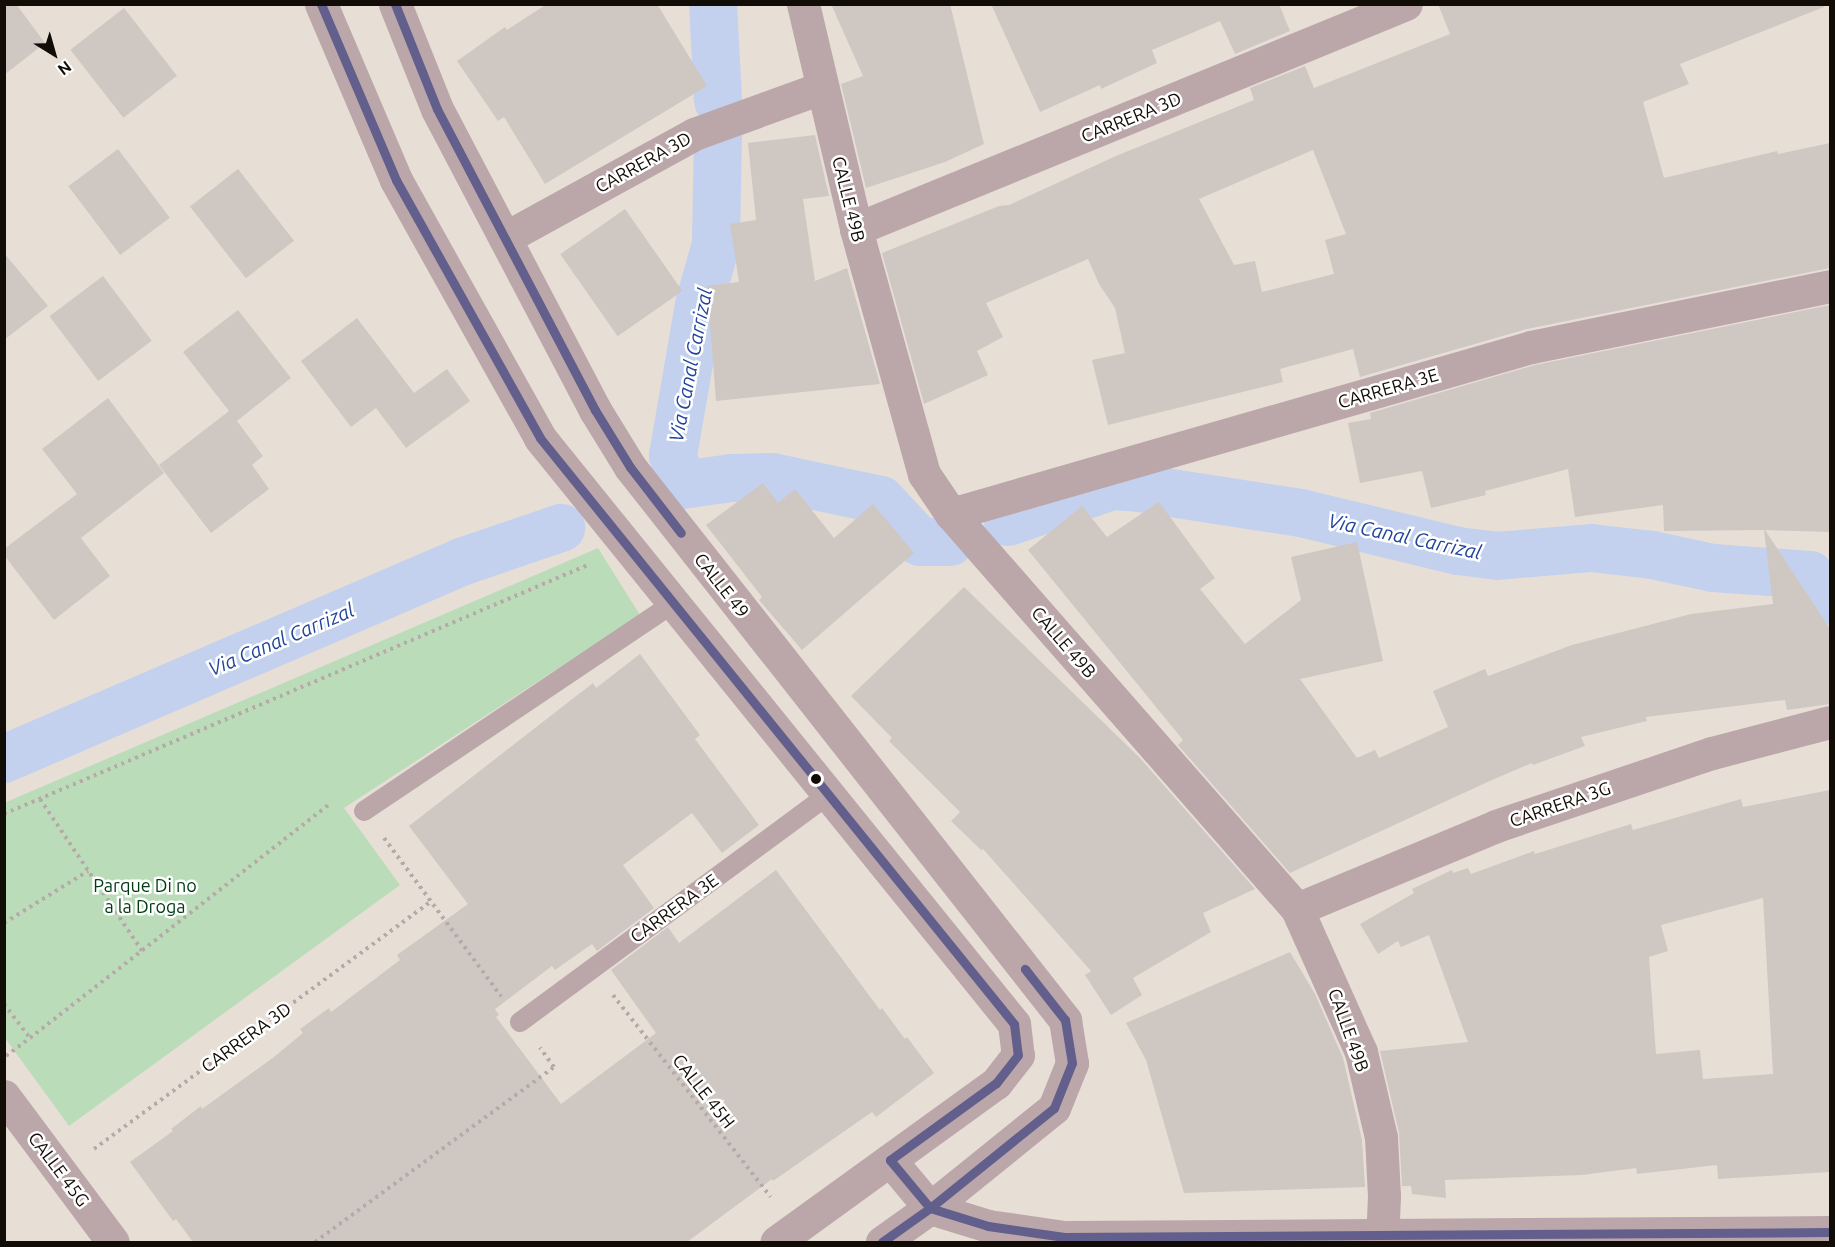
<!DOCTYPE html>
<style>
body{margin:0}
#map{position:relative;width:1835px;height:1247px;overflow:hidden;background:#e7dfd6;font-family:Ubuntu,sans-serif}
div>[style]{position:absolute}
.green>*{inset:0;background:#badcb9}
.canal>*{height:48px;margin:-24px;padding:0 24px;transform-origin:24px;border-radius:24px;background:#c3d1ee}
.building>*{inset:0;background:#cfc7c2;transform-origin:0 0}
.path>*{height:4px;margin-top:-2px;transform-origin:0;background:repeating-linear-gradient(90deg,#b7a9a8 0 3px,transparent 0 7.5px)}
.service>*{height:20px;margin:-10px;padding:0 10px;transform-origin:10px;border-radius:10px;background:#bba6a9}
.minor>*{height:33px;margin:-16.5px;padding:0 16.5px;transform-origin:16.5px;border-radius:16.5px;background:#bba6a9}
.tertiary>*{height:33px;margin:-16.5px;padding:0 16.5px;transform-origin:16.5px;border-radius:16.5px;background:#bba6a9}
.bus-1>*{height:9px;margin:-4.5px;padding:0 4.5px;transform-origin:4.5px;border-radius:4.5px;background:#625f8c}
.dots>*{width:16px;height:16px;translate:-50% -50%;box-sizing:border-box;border:3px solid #fff;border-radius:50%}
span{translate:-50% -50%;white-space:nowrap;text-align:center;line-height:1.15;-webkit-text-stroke:5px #fff;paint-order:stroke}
.street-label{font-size:18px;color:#110c06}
.park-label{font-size:18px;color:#003b14}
.water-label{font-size:20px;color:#249;font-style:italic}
.frame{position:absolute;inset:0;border:6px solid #110c06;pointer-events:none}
.north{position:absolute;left:24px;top:24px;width:60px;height:60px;-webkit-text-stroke:4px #fff;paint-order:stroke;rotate:143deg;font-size:16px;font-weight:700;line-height:24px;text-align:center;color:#110c06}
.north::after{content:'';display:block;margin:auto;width:21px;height:27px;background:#110c06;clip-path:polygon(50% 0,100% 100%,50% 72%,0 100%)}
</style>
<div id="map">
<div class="green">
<i style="clip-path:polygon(598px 548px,640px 615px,344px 808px,400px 885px,69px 1126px,5px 1038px,4px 803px)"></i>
</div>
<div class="canal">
<i style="left:713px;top:4px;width:97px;rotate:87deg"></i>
<i style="left:718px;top:136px;width:108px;rotate:91.1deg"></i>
<i style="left:716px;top:244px;width:63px;rotate:105.6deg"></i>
<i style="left:699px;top:305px;width:153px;rotate:99.8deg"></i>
<i style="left:673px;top:456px;width:30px;rotate:73deg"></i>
<i style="left:682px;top:485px;width:50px;rotate:-8deg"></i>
<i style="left:732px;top:478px;width:40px;rotate:-1.4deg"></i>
<i style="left:772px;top:477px;width:111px;rotate:11.9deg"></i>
<i style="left:881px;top:500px;width:57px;rotate:47.1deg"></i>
<i style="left:920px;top:542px;width:30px"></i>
<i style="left:1008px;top:522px;width:110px;rotate:-19.1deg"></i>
<i style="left:1112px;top:486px;width:27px;rotate:4deg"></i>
<i style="left:1139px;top:488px;width:164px;rotate:8.8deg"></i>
<i style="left:1301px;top:513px;width:162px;rotate:13.6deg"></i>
<i style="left:1458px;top:551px;width:38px;rotate:7deg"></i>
<i style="left:1496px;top:556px;width:95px;rotate:-4.8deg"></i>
<i style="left:1591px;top:548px;width:61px;rotate:6.5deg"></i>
<i style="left:1652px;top:555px;width:62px;rotate:12deg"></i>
<i style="left:1713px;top:568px;width:97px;rotate:4.1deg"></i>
<i style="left:1810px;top:575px;width:33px;rotate:52deg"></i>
<i style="left:4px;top:759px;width:498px;rotate:-23.3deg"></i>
<i style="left:461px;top:562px;width:106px;rotate:-18.8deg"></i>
</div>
<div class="building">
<i style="clip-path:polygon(4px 4px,16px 4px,45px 43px,4px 75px)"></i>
<i style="clip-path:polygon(547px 4px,657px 4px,707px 86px,545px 184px,504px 117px,498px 121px,457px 61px,505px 27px,507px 30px)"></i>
<i style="clip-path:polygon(831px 4px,950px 4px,984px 144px,945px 162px,866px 188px,841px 84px,863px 76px)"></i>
<i style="clip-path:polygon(991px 4px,1279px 4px,1290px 31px,1235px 54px,1220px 21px,1152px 50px,1157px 63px,1101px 89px,1100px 85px,1040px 112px)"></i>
<i style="clip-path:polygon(evenodd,1438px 4px,1824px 4px,1824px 7px,1680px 64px,1689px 84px,1643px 102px,1664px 178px,1777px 151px,1778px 154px,1830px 143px,1830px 268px,1527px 329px,1360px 377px,1353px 349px,1280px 369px,1283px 382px,1108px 425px,1092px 360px,1125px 353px,1115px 308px,1099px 284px,1088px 259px,986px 303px,1003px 337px,977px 351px,988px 375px,924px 404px,882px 253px,999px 206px,1009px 205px,1116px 156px,1254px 100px,1250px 88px,1305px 66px,1314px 88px,1450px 34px,1438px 4px,1313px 150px,1346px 234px,1325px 240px,1334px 274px,1262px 292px,1255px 261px,1234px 265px,1199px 199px,1313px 150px)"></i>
<i style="left:124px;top:8px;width:86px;height:68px;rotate:52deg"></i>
<i style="clip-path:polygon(815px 135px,829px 196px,803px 199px,815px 281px,847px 268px,880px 384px,716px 401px,707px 286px,739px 282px,730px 224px,756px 220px,748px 143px)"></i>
<i style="left:118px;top:149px;width:86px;height:62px;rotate:53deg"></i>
<i style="left:238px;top:169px;width:91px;height:61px;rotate:52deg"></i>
<i style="left:625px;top:209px;width:100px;height:79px;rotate:55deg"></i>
<i style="clip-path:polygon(4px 253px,48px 306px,4px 340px)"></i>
<i style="left:103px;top:276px;width:81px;height:67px;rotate:53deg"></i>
<i style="clip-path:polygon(1830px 305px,1830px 532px,1765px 530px,1830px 629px,1830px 704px,1787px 710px,1785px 700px,1646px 717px,1647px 721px,1581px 737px,1585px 746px,1533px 765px,1532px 763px,1492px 780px,1290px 873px,1178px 745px,1183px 740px,1028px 550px,1082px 506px,1107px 537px,1159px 502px,1215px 578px,1200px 589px,1245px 644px,1301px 600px,1291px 557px,1357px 542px,1383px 661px,1300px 679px,1357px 758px,1375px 750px,1379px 758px,1448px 727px,1433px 691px,1485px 669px,1488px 676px,1572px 645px,1691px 614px,1773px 604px,1764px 530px,1664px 531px,1663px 505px,1575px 517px,1568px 469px,1485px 491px,1486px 495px,1431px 508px,1422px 471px,1360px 483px,1348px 423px,1371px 419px,1370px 413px,1535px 365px)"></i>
<i style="clip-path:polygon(238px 310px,291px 378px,237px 421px,263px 456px,252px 465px,269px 489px,211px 533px,159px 465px,229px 411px,183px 352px)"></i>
<i style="clip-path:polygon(357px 318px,414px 393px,447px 369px,470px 401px,406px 448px,376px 408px,351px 427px,301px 361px)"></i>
<i style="clip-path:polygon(108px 398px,164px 473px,81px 538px,110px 576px,54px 620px,4px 555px,4px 549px,77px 494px,42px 449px)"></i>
<i style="clip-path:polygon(763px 483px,778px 503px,795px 489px,834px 538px,873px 504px,914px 553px,802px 650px,759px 600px,762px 597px,706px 525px)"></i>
<i style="clip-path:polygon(964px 587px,1139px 757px,1255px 889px,1203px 913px,1211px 932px,1133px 978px,1142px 995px,1111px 1015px,1085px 975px,1091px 971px,983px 849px,981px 850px,951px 821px,960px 812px,889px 741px,892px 738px,851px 696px)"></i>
<i style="clip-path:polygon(640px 654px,700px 735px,695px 739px,759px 825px,722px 853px,692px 813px,623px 865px,654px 908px,597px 951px,592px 944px,555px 970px,552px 966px,495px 1009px,499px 1015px,496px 1017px,561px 1104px,656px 1033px,611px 970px,668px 927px,679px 943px,776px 870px,880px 1010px,882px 1008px,905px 1039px,907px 1037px,934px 1073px,876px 1117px,872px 1112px,773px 1181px,772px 1179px,687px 1242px,193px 1242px,176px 1219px,173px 1221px,130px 1162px,173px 1131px,171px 1129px,201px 1106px,202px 1109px,274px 1057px,303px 1033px,300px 1029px,329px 1008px,331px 1012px,400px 960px,397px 955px,468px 904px,409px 826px,593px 683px,596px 688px)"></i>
<i style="clip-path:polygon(evenodd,1830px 790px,1830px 1172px,1718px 1179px,1717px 1165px,1637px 1174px,1636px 1168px,1582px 1175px,1445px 1180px,1446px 1198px,1412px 1194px,1411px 1186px,1402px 1186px,1399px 1133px,1380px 1051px,1468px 1042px,1429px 935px,1401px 947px,1398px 941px,1378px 954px,1360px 924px,1414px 893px,1412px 889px,1452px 870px,1453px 873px,1468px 868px,1471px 874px,1534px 851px,1535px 854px,1631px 824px,1633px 830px,1741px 799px,1743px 807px,1830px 790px,1763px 898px,1773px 1074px,1703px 1079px,1700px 1050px,1656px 1054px,1649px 957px,1668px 951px,1661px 925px,1763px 898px)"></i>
<i style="clip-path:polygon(1290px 952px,1315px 994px,1343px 1058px,1362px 1140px,1365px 1187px,1184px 1193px,1146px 1060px,1126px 1023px)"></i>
</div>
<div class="path">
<i style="left:40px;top:799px;width:183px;rotate:56.1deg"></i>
<i style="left:4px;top:814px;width:637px;rotate:-23.1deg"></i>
<i style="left:384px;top:838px;width:197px;rotate:53.5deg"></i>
<i style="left:4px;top:923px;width:99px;rotate:-31.8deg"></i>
<i style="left:613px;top:995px;width:256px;rotate:52deg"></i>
<i style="left:4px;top:1004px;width:43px;rotate:52.6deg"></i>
<i style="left:30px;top:1038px;width:382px;rotate:-38deg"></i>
<i style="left:6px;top:1056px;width:30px;rotate:-37deg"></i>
<i style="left:94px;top:1149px;width:419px;rotate:-36.3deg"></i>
<i style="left:315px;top:1242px;width:296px;rotate:-36.2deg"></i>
<i style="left:554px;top:1067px;width:24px;rotate:-126deg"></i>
</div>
<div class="service">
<i style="left:364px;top:811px;width:373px;rotate:-33.9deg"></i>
<i style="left:520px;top:1022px;width:384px;rotate:-36.4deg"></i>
</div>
<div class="minor">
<i style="left:803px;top:4px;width:231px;rotate:76.7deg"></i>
<i style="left:856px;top:229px;width:254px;rotate:74.5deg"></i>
<i style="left:924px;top:474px;width:48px;rotate:56deg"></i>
<i style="left:951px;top:514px;width:525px;rotate:48.78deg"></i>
<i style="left:1297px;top:909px;width:157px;rotate:65.9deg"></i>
<i style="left:1361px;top:1052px;width:87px;rotate:76.8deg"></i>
<i style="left:1381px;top:1137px;width:59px;rotate:87.1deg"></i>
<i style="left:1384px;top:1196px;width:46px;rotate:92.5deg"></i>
<i style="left:856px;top:229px;width:594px;rotate:-22.25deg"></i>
<i style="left:505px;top:238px;width:216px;rotate:-28.8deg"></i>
<i style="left:694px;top:134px;width:135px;rotate:-19.9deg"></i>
<i style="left:951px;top:514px;width:604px;rotate:-16.06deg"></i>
<i style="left:1531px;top:347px;width:305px;rotate:-11.5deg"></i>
<i style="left:1297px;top:909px;width:216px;rotate:-22.6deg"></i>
<i style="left:1496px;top:826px;width:228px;rotate:-18.7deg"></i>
<i style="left:1712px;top:753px;width:122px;rotate:-14.7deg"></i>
<i style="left:4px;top:1096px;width:182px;rotate:53.3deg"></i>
<i style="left:890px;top:1160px;width:62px;rotate:50.2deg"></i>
<i style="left:930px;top:1208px;width:61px;rotate:17.2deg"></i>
<i style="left:988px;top:1226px;width:77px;rotate:8.2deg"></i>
<i style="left:1064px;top:1237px;width:766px;rotate:-0.37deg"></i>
</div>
<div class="tertiary">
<i style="left:321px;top:4px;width:191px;rotate:66.9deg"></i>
<i style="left:396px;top:180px;width:295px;rotate:60.8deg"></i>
<i style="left:540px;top:438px;width:754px;rotate:51.03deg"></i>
<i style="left:1014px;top:1024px;width:31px;rotate:83deg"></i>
<i style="left:1018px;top:1055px;width:36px;rotate:128deg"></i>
<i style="left:996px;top:1083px;width:271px;rotate:144.1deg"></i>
<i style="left:395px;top:4px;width:113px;rotate:68.2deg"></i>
<i style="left:437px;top:109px;width:340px;rotate:62.3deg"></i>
<i style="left:595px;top:410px;width:67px;rotate:58.4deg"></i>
<i style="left:630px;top:467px;width:704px;rotate:51.81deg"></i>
<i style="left:1065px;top:1020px;width:44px;rotate:80.8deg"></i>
<i style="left:1072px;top:1063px;width:48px;rotate:111.8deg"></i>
<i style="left:1054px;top:1108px;width:159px;rotate:141.1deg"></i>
<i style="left:930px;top:1208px;width:59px;rotate:144.7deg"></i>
</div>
<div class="bus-1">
<i style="left:321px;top:4px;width:191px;rotate:66.9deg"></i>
<i style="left:396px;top:180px;width:295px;rotate:60.8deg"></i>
<i style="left:540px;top:438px;width:754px;rotate:51.03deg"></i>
<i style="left:1014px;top:1024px;width:31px;rotate:83deg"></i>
<i style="left:1018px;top:1055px;width:36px;rotate:128deg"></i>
<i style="left:996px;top:1083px;width:131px;rotate:144deg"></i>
<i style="left:890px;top:1160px;width:62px;rotate:50.2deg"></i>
<i style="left:930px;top:1208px;width:61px;rotate:17.2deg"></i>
<i style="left:988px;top:1226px;width:77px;rotate:8.2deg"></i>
<i style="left:1064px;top:1237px;width:766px;rotate:-0.37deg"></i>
<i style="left:395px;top:4px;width:113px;rotate:68.2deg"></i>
<i style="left:437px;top:109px;width:340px;rotate:62.3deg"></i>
<i style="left:595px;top:410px;width:67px;rotate:58.4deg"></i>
<i style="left:630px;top:467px;width:83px;rotate:52.3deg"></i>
<i style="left:882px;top:1242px;width:59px;rotate:-35.3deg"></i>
<i style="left:930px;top:1208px;width:159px;rotate:-38.9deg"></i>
<i style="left:1054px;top:1108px;width:48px;rotate:-68.2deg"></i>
<i style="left:1072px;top:1063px;width:44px;rotate:-99.2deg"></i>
<i style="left:1065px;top:1020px;width:65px;rotate:-128.1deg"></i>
</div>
<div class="dots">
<i style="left:816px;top:779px;background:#110c06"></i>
</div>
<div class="street-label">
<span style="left:1131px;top:117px;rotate:-22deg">CARRERA 3D</span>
<span style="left:643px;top:162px;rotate:-29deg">CARRERA 3D</span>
<span style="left:849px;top:199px;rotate:76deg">CALLE 49B</span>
<span style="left:1388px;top:388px;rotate:-16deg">CARRERA 3E</span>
<span style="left:722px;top:585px;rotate:52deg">CALLE 49</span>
<span style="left:1064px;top:642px;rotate:49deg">CALLE 49B</span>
<span style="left:1560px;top:804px;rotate:-19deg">CARRERA 3G</span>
<span style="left:674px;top:908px;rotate:-36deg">CARRERA 3E</span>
<span style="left:1349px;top:1030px;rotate:70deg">CALLE 49B</span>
<span style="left:246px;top:1037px;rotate:-36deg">CARRERA 3D</span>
<span style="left:704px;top:1091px;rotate:52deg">CALLE 45H</span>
<span style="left:59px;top:1169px;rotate:53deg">CALLE 45G</span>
</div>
<div class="park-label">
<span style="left:145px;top:896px">Parque Di no<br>a la Droga</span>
</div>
<div class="water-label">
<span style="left:690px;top:365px;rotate:-79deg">Via Canal Carrizal</span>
<span style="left:1405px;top:536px;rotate:12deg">Via Canal Carrizal</span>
<span style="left:281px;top:639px;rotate:-23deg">Via Canal Carrizal</span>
</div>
<div class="frame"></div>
<div class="north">N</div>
</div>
